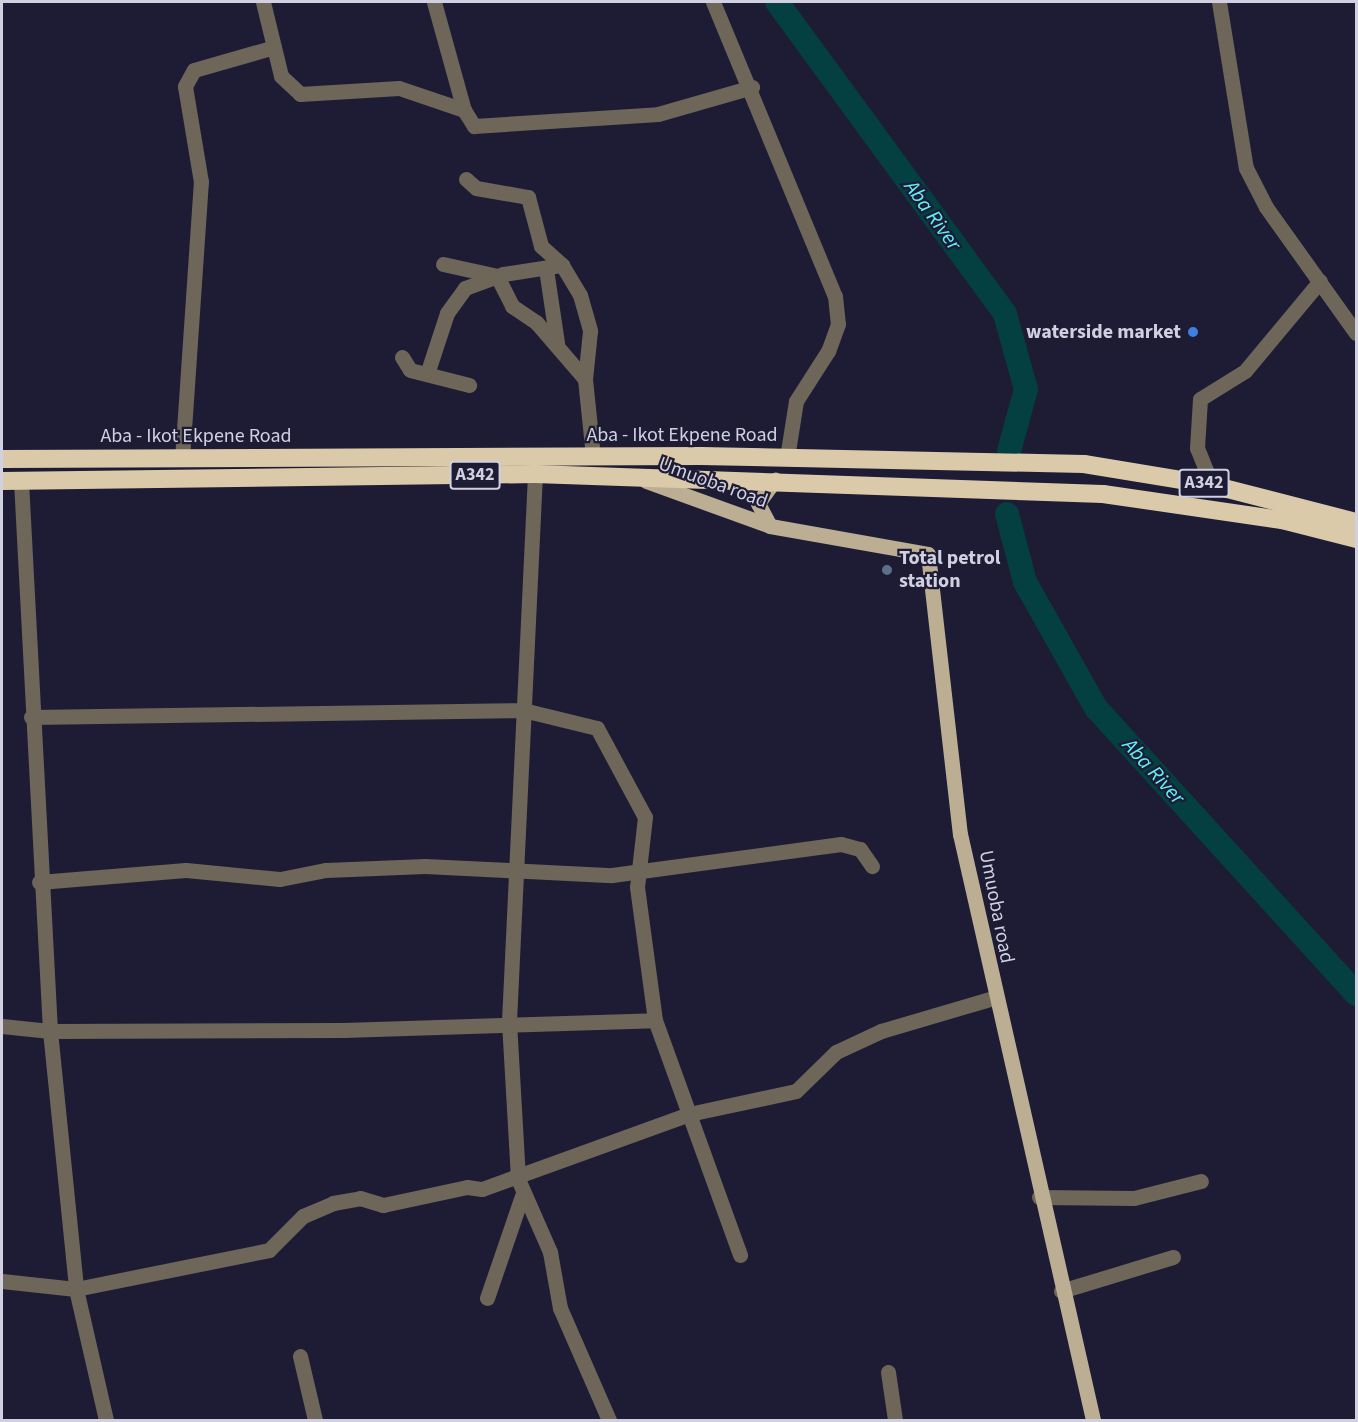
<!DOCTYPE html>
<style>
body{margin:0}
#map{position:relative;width:1358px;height:1422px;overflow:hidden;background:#1e1c35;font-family:"Source Sans 3",sans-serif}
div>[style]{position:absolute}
.river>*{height:24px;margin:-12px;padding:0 12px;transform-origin:12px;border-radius:12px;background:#043f42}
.minor>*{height:15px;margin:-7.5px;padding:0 7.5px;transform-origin:7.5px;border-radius:7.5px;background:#6d6659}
.major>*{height:15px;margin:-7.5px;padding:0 7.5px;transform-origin:7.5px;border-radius:7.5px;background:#bcae92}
.highway>*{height:18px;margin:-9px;padding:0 9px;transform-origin:9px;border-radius:9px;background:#dbcaa9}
.dots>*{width:16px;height:16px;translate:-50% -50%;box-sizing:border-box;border:3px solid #1e1c35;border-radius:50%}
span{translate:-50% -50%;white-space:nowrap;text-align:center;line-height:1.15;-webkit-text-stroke:4.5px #1e1c35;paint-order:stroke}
.shield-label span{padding:2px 4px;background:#1e1c35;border:2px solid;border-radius:4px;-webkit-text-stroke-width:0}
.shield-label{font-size:18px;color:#d0d0e1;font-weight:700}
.poi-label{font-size:20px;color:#d0d0e1;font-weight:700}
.right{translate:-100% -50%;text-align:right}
.left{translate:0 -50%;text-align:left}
.street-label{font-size:20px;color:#d0d0e1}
.water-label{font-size:21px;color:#62f1f9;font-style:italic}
.frame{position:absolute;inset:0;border:3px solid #d0d0e1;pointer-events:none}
</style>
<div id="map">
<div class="river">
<i style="left:777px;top:2px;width:386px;rotate:53.8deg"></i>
<i style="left:1005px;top:314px;width:78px;rotate:74.4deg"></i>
<i style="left:1026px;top:389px;width:64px;rotate:105.3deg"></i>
<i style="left:1007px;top:514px;width:70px;rotate:75.2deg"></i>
<i style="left:1025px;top:582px;width:145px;rotate:60.6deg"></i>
<i style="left:1096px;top:708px;width:387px;rotate:47.7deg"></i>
</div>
<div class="minor">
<i style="left:263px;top:2px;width:76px;rotate:76.3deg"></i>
<i style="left:281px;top:76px;width:26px;rotate:43deg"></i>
<i style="left:300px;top:94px;width:99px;rotate:-3.5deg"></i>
<i style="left:399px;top:88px;width:69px;rotate:18.7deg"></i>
<i style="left:434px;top:2px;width:112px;rotate:74.5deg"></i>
<i style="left:464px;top:110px;width:19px;rotate:58deg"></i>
<i style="left:474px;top:126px;width:184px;rotate:-3.7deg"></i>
<i style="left:658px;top:114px;width:98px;rotate:-16deg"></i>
<i style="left:713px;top:2px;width:318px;rotate:67.5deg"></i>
<i style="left:835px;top:296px;width:28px;rotate:84deg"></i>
<i style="left:838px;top:324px;width:29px;rotate:110deg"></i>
<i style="left:828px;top:351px;width:59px;rotate:122.6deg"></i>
<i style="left:796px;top:401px;width:58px;rotate:99deg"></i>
<i style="left:1219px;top:2px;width:168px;rotate:80.8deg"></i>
<i style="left:1246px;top:168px;width:44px;rotate:62.9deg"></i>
<i style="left:1266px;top:207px;width:155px;rotate:54.5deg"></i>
<i style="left:466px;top:179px;width:13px;rotate:42deg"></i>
<i style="left:476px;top:188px;width:53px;rotate:9.8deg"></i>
<i style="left:528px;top:197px;width:51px;rotate:75.1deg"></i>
<i style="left:541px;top:246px;width:28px;rotate:42deg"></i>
<i style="left:562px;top:265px;width:35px;rotate:59deg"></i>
<i style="left:580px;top:295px;width:37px;rotate:74deg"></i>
<i style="left:590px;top:331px;width:48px;rotate:95.9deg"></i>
<i style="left:585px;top:379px;width:78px;rotate:84.1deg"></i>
<i style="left:443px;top:264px;width:55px;rotate:12.5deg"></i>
<i style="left:546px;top:269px;width:75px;rotate:81.5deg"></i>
<i style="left:497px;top:276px;width:34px;rotate:63deg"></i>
<i style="left:512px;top:306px;width:29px;rotate:34deg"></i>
<i style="left:536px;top:322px;width:75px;rotate:49.3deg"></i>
<i style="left:402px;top:357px;width:15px;rotate:58deg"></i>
<i style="left:410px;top:370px;width:61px;rotate:14.3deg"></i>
<i style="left:427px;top:374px;width:64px;rotate:-71.8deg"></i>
<i style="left:447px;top:313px;width:31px;rotate:-54deg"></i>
<i style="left:465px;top:288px;width:40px;rotate:-20.2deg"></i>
<i style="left:503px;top:274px;width:60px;rotate:-8.7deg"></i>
<i style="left:182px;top:459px;width:278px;rotate:-86.1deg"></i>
<i style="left:201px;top:182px;width:97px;rotate:-99.5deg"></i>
<i style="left:185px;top:86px;width:18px;rotate:-61deg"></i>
<i style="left:194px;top:70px;width:83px;rotate:-16deg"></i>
<i style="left:535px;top:474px;width:549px;rotate:92.72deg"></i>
<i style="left:509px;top:1022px;width:157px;rotate:86.7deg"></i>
<i style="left:518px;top:1179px;width:80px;rotate:66.3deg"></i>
<i style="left:550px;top:1252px;width:57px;rotate:79.9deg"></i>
<i style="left:560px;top:1308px;width:122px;rotate:66.4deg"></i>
<i style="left:21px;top:481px;width:551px;rotate:86.98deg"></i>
<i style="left:50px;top:1031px;width:259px;rotate:84.2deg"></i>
<i style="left:76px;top:1289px;width:134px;rotate:77.1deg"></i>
<i style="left:1212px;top:485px;width:40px;rotate:-112deg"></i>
<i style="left:1197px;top:448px;width:49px;rotate:-86.5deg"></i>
<i style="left:1200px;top:399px;width:53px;rotate:-31.9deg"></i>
<i style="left:1245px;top:371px;width:117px;rotate:-50.2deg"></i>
<i style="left:31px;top:717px;width:492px;rotate:-0.8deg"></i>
<i style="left:523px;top:710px;width:76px;rotate:13.7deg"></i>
<i style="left:597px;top:728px;width:101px;rotate:61.7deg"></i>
<i style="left:645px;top:817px;width:70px;rotate:96.5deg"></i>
<i style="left:637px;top:887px;width:134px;rotate:82.3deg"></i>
<i style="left:655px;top:1020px;width:250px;rotate:70.1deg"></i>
<i style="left:39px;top:882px;width:147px;rotate:-4.7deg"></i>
<i style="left:186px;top:870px;width:94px;rotate:5.5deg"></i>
<i style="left:280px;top:879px;width:47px;rotate:-11.1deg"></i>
<i style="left:326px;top:870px;width:99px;rotate:-2.3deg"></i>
<i style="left:425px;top:866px;width:187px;rotate:2.8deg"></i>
<i style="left:612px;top:875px;width:231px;rotate:-7.7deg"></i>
<i style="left:841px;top:844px;width:20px;rotate:15deg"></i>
<i style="left:860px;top:849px;width:21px;rotate:55deg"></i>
<i style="left:2px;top:1026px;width:48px;rotate:5.9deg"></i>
<i style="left:50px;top:1031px;width:293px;rotate:-0.2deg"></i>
<i style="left:343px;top:1030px;width:312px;rotate:-1.8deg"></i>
<i style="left:1039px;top:1197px;width:95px;rotate:0.6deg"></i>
<i style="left:1134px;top:1198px;width:69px;rotate:-14.2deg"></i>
<i style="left:2px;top:1281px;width:74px;rotate:6.2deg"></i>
<i style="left:76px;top:1289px;width:197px;rotate:-11.4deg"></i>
<i style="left:269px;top:1250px;width:48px;rotate:-45deg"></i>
<i style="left:303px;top:1216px;width:33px;rotate:-23deg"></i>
<i style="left:333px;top:1203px;width:27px;rotate:-10deg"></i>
<i style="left:360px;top:1198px;width:24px;rotate:17deg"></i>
<i style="left:383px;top:1205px;width:86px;rotate:-12.1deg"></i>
<i style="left:467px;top:1187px;width:15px;rotate:8deg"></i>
<i style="left:482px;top:1189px;width:220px;rotate:-19.9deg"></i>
<i style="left:689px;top:1114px;width:109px;rotate:-12.1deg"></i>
<i style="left:796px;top:1091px;width:56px;rotate:-44.3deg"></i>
<i style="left:836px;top:1052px;width:50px;rotate:-25deg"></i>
<i style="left:881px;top:1031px;width:117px;rotate:-16.4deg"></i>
<i style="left:1061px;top:1291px;width:117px;rotate:-16.9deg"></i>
<i style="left:487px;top:1298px;width:108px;rotate:-71.1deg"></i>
<i style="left:300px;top:1356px;width:66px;rotate:76.8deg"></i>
<i style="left:888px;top:1372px;width:49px;rotate:81.7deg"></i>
</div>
<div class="major">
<i style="left:646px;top:481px;width:132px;rotate:19.9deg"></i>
<i style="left:770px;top:526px;width:160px;rotate:10deg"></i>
<i style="left:928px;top:554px;width:282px;rotate:83.5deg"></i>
<i style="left:960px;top:834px;width:601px;rotate:77.21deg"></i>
<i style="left:770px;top:526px;width:26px;rotate:-118deg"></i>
<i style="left:758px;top:503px;width:29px;rotate:-54deg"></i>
</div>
<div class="highway">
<i style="left:2px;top:459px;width:699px;rotate:-0.25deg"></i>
<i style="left:701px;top:456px;width:383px;rotate:1.2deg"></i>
<i style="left:1084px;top:464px;width:130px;rotate:9.3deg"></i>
<i style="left:1212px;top:485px;width:149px;rotate:14.4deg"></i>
<i style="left:2px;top:481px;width:533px;rotate:-0.75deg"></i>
<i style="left:535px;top:474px;width:568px;rotate:2.02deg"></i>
<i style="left:1103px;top:494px;width:181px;rotate:8.3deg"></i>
<i style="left:1282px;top:520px;width:76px;rotate:14.4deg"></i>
</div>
<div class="dots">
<i style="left:1193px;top:332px;background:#3f7fe0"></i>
<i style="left:887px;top:570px;background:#5c6f8a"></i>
</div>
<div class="shield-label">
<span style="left:475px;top:475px">A342</span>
<span style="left:1204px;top:483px">A342</span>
</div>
<div class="poi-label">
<span class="right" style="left:1181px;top:332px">waterside market</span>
<span class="left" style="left:899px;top:570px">Total petrol<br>station</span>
</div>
<div class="street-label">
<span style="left:682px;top:435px">Aba - Ikot Ekpene Road</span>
<span style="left:196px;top:436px">Aba - Ikot Ekpene Road</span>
<span style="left:713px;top:483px;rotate:20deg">Umuoba road</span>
<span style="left:996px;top:907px;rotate:79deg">Umuoba road</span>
</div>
<div class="water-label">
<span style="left:933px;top:215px;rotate:54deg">Aba River</span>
<span style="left:1154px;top:771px;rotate:48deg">Aba River</span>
</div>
<div class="frame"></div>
</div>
